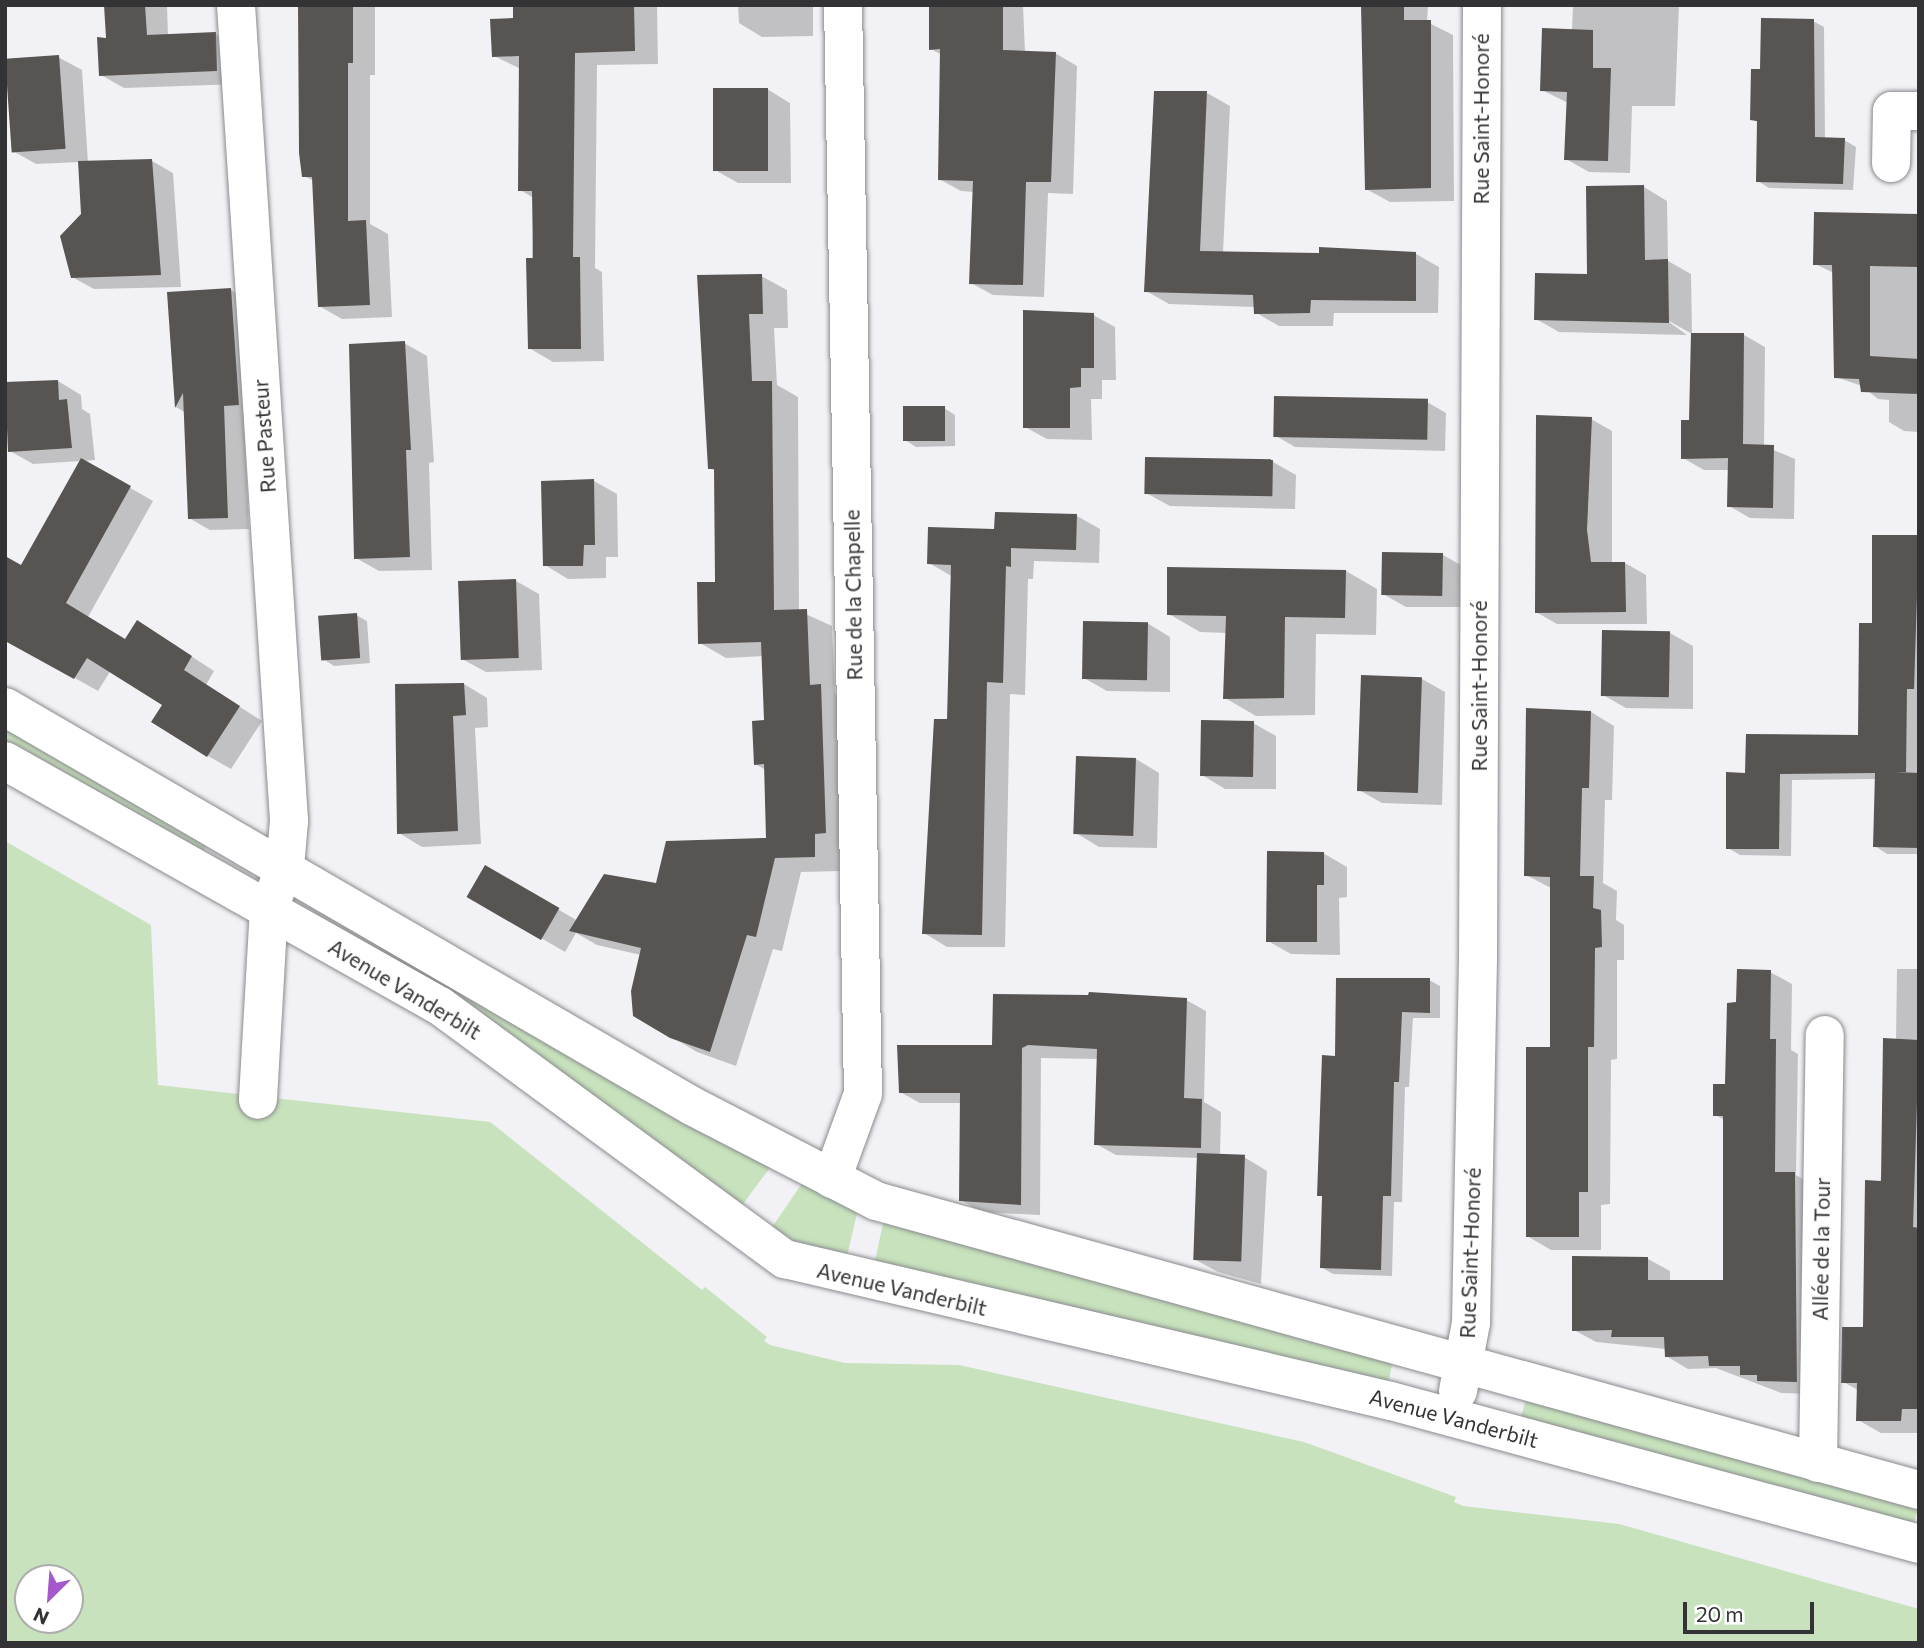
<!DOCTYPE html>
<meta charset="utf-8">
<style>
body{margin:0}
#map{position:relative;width:1924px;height:1648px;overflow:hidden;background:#f2f2f6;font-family:Commissioner,sans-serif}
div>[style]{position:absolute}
.green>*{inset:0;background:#c7e2bc;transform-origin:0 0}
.shadow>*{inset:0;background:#0003}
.building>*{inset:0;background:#575452;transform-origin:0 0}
.roads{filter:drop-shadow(0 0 2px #8a8a8e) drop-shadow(0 0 2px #8a8a8e)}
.minor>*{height:38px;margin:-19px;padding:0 19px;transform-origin:19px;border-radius:19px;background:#fff}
span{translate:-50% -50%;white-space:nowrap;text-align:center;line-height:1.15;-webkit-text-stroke:7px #fff;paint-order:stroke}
.street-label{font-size:21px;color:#333335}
.frame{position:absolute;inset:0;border:7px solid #333335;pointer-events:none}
.north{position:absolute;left:14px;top:1564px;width:70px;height:70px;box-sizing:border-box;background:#fff;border:2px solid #adadae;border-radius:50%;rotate:205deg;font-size:19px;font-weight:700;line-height:28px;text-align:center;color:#333335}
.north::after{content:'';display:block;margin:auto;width:24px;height:32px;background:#a458ca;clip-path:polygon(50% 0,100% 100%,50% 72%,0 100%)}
.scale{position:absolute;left:1683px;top:1602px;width:131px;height:32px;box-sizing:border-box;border:4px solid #333335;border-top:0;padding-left:9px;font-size:21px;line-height:24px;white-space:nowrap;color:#333335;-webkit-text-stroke:5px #fff;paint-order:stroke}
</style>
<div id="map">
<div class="green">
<i style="clip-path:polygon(5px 724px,210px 840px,202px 854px,5px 745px)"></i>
<i style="clip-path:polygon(evenodd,5px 841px,151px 925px,158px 1085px,490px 1122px,702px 1290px,705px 1287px,767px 1337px,764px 1341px,770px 1345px,845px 1363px,959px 1365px,1304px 1442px,1456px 1497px,1454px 1502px,1463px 1506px,1619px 1524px,1919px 1609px,1919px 1643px,5px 1643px,5px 841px,28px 1578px,70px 1578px,70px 1620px,28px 1620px,28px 1578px)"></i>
<i style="clip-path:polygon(383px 941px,772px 1165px,737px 1212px,375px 955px)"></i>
<i style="clip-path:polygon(803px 1182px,858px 1209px,845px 1265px,768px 1233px)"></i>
<i style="clip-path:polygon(884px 1219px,1393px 1360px,1388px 1384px,873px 1270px)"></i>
<i style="left:1527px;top:1396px;width:407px;height:25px;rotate:16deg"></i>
</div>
<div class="shadow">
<i style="clip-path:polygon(106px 5px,167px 5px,168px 36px,215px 34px,238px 47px,240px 84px,124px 88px,101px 75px,108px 40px)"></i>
<i style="clip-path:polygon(300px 5px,375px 6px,375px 75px,370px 75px,370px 224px,388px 234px,392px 317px,342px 319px,319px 306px,314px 181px,304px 176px)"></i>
<i style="clip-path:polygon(515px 5px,657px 5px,658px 64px,597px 65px,595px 268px,602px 272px,604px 361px,553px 362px,529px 348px,534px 198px,520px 190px,521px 69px,494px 56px,515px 20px)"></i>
<i style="clip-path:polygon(738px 5px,813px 5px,813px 36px,762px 37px,739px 23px)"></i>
<i style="clip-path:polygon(930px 5px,1023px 5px,1025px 53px,1055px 53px,1077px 66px,1073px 194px,1048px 193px,1044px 297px,993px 295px,971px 283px,974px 192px,961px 191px,939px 179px,942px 55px,931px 49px)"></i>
<i style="clip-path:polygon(1363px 5px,1428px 5px,1427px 22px,1453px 35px,1454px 201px,1390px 202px,1366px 189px)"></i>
<i style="clip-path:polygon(1573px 5px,1679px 5px,1675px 106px,1632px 106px,1630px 173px,1589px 172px,1566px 159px,1568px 103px,1542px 90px,1572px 31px)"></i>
<i style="clip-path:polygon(1813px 21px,1824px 27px,1825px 139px,1844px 140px,1856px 147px,1853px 190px,1769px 188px,1758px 181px,1759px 123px,1752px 119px,1762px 71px)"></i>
<i style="clip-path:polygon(58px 57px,82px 70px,88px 163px,152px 161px,173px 173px,181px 287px,94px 289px,72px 277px,83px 215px,79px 162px,36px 164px,13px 151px)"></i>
<i style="clip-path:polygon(767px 89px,790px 103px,791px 183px,738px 183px,715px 170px)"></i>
<i style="clip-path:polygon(1207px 93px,1230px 106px,1223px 253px,1416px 254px,1439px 267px,1438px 313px,1334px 313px,1333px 326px,1279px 326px,1255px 312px,1255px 307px,1169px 304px,1146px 291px)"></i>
<i style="clip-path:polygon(1644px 187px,1667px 201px,1668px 261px,1691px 274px,1692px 334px,1662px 317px,1687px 335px,1559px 332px,1536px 319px,1589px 276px)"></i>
<i style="clip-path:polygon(1919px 216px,1919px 432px,1904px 431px,1889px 422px,1889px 400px,1878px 399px,1862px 386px,1836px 377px,1834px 273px,1815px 264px)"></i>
<i style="clip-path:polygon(761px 276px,787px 290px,788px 328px,774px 328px,777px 385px,798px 397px,799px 611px,832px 626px,835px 694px,846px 701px,841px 871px,801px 872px,782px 951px,773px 949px,736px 1066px,697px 1052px,635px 1015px,641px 955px,597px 945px,576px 933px,565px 952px,469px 896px,485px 867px,578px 921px,768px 840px,766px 770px,755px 764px,766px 722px,764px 656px,726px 658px,700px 643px,717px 584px,716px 471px,709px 468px,699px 277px)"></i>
<i style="clip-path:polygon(231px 290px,251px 302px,244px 417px,249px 529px,210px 530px,189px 518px,186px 413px,176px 407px,169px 293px)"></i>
<i style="clip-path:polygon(1093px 315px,1115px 327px,1116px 380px,1102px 380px,1102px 399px,1091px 399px,1092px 440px,1047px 439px,1025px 427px)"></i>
<i style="clip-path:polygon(1744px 335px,1765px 347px,1764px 446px,1795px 459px,1794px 519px,1750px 518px,1729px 506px,1730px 470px,1704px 470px,1683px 458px,1691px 422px)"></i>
<i style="clip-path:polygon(404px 343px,427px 356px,434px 462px,429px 463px,432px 570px,379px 571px,356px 558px)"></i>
<i style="clip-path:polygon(58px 381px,81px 395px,82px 409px,90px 414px,95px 460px,83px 461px,153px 501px,88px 617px,126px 641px,160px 636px,214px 671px,206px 685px,262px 721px,231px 769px,208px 756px,164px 705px,111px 670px,98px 691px,5px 639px,5px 556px,22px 566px,81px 461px,33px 464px,10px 451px)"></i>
<i style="clip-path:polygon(1427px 402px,1446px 413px,1445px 451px,1295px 447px,1276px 436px)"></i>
<i style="clip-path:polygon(944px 408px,955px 415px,955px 446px,916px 447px,905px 440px)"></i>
<i style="clip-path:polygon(1591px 419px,1612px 431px,1612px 563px,1625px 563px,1646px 575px,1647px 624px,1557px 624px,1536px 612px)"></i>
<i style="clip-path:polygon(1273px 462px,1296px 475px,1295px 509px,1170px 506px,1146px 493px)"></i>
<i style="clip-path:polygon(594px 481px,617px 494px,618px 557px,606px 557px,606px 578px,568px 579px,545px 565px)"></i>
<i style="clip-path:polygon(1077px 516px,1100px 529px,1099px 563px,1034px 561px,1033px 579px,1028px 579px,1025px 695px,1010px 694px,1005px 947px,947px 947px,924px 933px,948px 721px,953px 577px,929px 563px,996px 531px)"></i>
<i style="clip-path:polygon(1919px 537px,1919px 854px,1887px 854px,1875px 846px,1876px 779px,1792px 780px,1791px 856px,1740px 855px,1728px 848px,1747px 774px,1860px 737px,1873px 625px)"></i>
<i style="clip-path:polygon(1443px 555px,1466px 568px,1467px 607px,1406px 607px,1383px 594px)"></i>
<i style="clip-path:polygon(1346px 571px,1377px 589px,1376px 635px,1316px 634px,1315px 715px,1256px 716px,1225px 698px,1227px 633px,1200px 632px,1169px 614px)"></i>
<i style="clip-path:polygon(516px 581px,539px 594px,542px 670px,486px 672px,462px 659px)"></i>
<i style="clip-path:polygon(356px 615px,367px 621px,370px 663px,334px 666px,323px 659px)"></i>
<i style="clip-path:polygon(1147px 623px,1170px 637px,1170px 692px,1107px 691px,1084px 678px)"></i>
<i style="clip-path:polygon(1670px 633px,1693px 646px,1693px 709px,1626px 708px,1603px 695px)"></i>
<i style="clip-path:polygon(1422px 679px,1445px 692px,1442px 805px,1382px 803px,1359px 790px)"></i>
<i style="clip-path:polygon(464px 684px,487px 698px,488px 727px,475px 728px,481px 844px,422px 847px,399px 833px)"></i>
<i style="clip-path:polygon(1591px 712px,1614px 726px,1612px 800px,1605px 800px,1603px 883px,1617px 891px,1616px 920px,1624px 925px,1624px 960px,1617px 960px,1617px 1059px,1611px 1060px,1610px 1204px,1601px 1205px,1601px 1250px,1551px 1250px,1527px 1236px,1552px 1049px,1551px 888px,1526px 875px)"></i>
<i style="clip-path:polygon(1253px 723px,1276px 736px,1276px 789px,1225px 789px,1202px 775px)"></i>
<i style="clip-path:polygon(1136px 759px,1159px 773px,1157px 848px,1099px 847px,1076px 833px)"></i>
<i style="clip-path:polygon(1323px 853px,1347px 867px,1347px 897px,1339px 898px,1340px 955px,1291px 954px,1268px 941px)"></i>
<i style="clip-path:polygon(1897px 969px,1919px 969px,1919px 1433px,1881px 1433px,1858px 1420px,1858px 1390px,1843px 1382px,1864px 1329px,1896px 1041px)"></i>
<i style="clip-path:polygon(1770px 972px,1792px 984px,1791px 1050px,1798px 1054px,1796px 1175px,1816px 1187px,1819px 1394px,1781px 1393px,1716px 1368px,1688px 1369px,1666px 1356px,1666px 1349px,1596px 1342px,1574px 1330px,1648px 1259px,1670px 1271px,1670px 1282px,1725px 1282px,1725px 1120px,1715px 1115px,1727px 1085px,1737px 1003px)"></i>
<i style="clip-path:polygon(1429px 980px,1440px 986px,1440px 1018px,1413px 1018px,1409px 1087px,1405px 1087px,1402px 1202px,1394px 1202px,1392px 1276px,1333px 1274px,1321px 1267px,1324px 1198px,1319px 1195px,1336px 1057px)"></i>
<i style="clip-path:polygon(1186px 1000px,1206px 1011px,1204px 1102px,1221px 1112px,1220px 1156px,1244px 1157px,1267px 1171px,1261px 1284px,1218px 1272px,1194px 1259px,1198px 1158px,1116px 1155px,1096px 1144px,1098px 1059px,1041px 1058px,1040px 1215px,981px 1212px,961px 1200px,962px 1103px,920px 1103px,900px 1092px,994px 1047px)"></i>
</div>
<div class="building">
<i style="clip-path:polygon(104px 5px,145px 5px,147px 35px,216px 32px,217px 71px,99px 76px,97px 37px,106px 38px)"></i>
<i style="clip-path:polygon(298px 5px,353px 5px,353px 63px,348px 63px,348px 221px,366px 220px,370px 305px,318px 307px,312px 177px,302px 177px,299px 153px)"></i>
<i style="clip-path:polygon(513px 5px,634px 5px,635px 51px,575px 53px,573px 257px,580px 257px,581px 349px,528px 349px,526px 258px,533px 258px,532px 191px,518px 191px,519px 56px,492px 57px,490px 19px,513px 18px)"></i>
<i style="clip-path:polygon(929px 5px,1003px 5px,1003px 50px,1056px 52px,1051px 182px,1026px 182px,1023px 285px,969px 284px,973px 181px,938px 180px,940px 49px,929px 50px)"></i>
<i style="clip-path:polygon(1361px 5px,1404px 5px,1404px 20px,1431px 20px,1431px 188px,1365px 190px)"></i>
<i style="clip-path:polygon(1761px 18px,1814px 19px,1815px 137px,1845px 138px,1843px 184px,1756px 182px,1757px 121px,1750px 120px,1751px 69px,1760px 69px)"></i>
<i style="clip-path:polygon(1542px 28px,1593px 30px,1593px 68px,1611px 68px,1608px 161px,1564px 160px,1567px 92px,1540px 91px)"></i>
<i style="left:59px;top:55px;width:94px;height:54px;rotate:86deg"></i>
<i style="left:713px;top:88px;width:55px;height:83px"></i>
<i style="clip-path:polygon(1154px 91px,1207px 91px,1200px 251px,1319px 253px,1319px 247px,1416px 252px,1416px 301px,1311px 300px,1310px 313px,1254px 314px,1253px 295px,1144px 292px)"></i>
<i style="clip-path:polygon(152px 159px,161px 275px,71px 278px,60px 236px,81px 214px,78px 161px)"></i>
<i style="clip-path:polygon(1644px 185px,1645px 260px,1668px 259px,1669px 323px,1534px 320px,1535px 273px,1587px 274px,1586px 186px)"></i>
<i style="clip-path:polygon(1814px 212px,1919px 214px,1919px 267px,1870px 266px,1870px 356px,1919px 359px,1919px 394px,1861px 392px,1859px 379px,1834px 378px,1832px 265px,1813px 265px)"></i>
<i style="clip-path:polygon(762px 274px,763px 314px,749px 314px,752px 381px,772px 381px,774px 610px,807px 609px,810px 685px,821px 684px,826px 833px,815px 834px,815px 857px,775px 858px,756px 937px,747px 935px,710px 1052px,670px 1038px,633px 1016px,631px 991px,641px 948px,569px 931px,604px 874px,656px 883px,666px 841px,766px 838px,764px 764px,754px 765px,752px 721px,764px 720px,761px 642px,698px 644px,697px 582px,715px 582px,714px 469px,708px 469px,697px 275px)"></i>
<i style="clip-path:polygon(231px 288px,239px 405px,224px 406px,228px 518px,188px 519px,183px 393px,175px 408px,167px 292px)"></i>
<i style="clip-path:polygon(1023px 310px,1094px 313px,1094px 368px,1081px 368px,1081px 387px,1070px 388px,1070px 428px,1023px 428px)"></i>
<i style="clip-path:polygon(1691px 333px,1744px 333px,1743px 444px,1774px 445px,1773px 508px,1727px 507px,1728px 458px,1681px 459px,1681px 420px,1689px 420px)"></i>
<i style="clip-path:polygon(405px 341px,411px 450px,406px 450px,410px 557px,354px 559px,349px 344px)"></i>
<i style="clip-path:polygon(58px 380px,59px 400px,67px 399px,72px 448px,8px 452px,5px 382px)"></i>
<i style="left:1274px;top:396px;width:154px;height:41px;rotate:1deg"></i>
<i style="left:903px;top:406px;width:42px;height:35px"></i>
<i style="clip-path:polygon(1536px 415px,1592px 417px,1587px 530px,1591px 562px,1625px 562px,1626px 612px,1535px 613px)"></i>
<i style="left:1145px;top:457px;width:128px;height:37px;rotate:1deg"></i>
<i style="clip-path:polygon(81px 458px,131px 486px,66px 603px,125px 639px,137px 620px,192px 656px,184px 670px,240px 706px,207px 757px,151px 722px,162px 705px,87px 658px,74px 679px,5px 641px,5px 556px,21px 565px)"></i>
<i style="clip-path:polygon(594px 479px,595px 545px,584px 545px,583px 566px,543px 566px,541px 481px)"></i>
<i style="clip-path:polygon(995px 512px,1077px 514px,1076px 550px,1011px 548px,1011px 567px,1006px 566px,1003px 683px,987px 682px,982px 935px,922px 934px,934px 719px,947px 719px,951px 565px,927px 564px,928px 527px,994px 529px)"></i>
<i style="clip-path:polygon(1872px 535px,1919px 535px,1914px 689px,1907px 689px,1906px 772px,1895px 772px,1919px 773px,1919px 848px,1873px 847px,1875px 773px,1780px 774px,1779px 849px,1726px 849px,1726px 772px,1745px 773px,1746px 734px,1858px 735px,1859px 623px,1872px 623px)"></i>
<i style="left:1382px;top:552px;width:61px;height:43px;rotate:1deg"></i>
<i style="clip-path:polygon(1167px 567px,1346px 570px,1345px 618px,1285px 617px,1284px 698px,1223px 699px,1226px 616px,1167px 615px)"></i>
<i style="left:516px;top:579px;width:79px;height:58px;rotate:88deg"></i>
<i style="left:357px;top:613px;width:45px;height:39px;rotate:86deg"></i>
<i style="left:1083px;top:621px;width:65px;height:58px;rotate:1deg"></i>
<i style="left:1602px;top:630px;width:68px;height:66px;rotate:1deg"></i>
<i style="left:1361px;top:675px;width:61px;height:116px;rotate:2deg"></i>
<i style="clip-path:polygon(464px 683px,466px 715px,453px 716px,458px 831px,397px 834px,395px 684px)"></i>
<i style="clip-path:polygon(1526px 708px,1591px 711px,1589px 788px,1582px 788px,1580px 876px,1594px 876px,1593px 908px,1601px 910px,1602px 947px,1595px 948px,1594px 1047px,1588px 1047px,1588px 1192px,1579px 1192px,1579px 1237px,1526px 1237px,1526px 1047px,1550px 1047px,1550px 877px,1524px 876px)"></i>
<i style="left:1201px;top:720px;width:53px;height:56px;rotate:1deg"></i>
<i style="left:1076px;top:756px;width:60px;height:78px;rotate:2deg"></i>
<i style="clip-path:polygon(1267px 851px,1324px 852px,1324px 885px,1317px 885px,1317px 942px,1266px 942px)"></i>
<i style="left:485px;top:865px;width:86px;height:37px;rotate:30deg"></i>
<i style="clip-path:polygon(1737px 969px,1771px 970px,1770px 1039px,1776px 1039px,1775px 1172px,1795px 1172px,1797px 1382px,1757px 1381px,1757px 1375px,1740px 1375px,1740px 1366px,1709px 1366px,1708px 1356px,1665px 1357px,1664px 1337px,1611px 1337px,1612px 1330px,1572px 1331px,1572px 1256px,1648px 1257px,1648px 1280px,1723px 1280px,1723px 1116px,1713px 1116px,1713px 1084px,1725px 1084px,1727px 1003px,1736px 1002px)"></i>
<i style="clip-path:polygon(1336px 978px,1430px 978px,1430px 1013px,1402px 1012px,1399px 1082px,1394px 1082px,1391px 1196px,1383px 1196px,1381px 1270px,1320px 1268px,1322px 1196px,1317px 1196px,1322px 1055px,1335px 1056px)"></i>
<i style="clip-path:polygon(1089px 992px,1187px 998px,1184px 1098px,1202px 1099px,1201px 1148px,1094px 1145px,1097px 1049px,1028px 1045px,1022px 1048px,1021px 1205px,959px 1201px,960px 1093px,899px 1093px,897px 1045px,992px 1045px,993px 994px,1088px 995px)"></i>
<i style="clip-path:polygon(1883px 1038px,1919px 1040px,1913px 1227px,1919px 1228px,1918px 1409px,1902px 1409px,1901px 1421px,1856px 1421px,1857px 1383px,1841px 1383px,1842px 1327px,1863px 1327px,1865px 1180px,1881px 1181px)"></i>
<i style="left:1197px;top:1153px;width:48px;height:107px;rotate:2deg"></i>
</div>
<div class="roads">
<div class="minor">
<i style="left:236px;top:5px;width:818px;rotate:86.28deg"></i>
<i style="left:289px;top:821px;width:46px;rotate:95deg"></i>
<i style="left:285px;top:867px;width:44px;rotate:111.3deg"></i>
<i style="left:269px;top:908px;width:192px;rotate:93.3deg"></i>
<i style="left:1891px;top:163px;width:52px;rotate:-88.9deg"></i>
<i style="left:1892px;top:111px;width:27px"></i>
<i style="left:5px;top:707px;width:794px;rotate:30.15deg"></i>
<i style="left:692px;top:1106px;width:207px;rotate:27.3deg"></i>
<i style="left:876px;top:1201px;width:1082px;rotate:15.49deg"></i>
<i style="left:5px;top:761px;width:499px;rotate:29.4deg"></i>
<i style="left:440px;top:1006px;width:428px;rotate:36.3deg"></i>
<i style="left:785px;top:1259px;width:622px;rotate:13.19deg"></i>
<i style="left:1391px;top:1401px;width:547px;rotate:15.15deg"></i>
<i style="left:832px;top:1179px;width:90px;rotate:-70deg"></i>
<i style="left:863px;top:1094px;width:1089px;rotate:-91.05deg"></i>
<i style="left:1458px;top:1391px;width:69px;rotate:-79.2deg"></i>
<i style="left:1471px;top:1323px;width:365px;rotate:-88.9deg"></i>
<i style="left:1478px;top:958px;width:953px;rotate:-89.76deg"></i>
<i style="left:1818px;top:1463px;width:428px;rotate:-89.1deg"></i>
</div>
</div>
<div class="street-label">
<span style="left:1481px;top:119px;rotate:-90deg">Rue Saint-Honoré</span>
<span style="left:264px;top:436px;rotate:-94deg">Rue Pasteur</span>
<span style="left:853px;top:595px;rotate:-91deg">Rue de la Chapelle</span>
<span style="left:1479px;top:686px;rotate:-90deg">Rue Saint-Honoré</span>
<span style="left:405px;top:989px;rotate:31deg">Avenue Vanderbilt</span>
<span style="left:1821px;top:1249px;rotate:-89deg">Allée de la Tour</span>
<span style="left:1470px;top:1253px;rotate:-88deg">Rue Saint-Honoré</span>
<span style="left:902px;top:1289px;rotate:13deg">Avenue Vanderbilt</span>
<span style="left:1454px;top:1418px;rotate:15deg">Avenue Vanderbilt</span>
</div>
<div class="frame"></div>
<div class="north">N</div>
<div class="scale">20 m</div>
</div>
